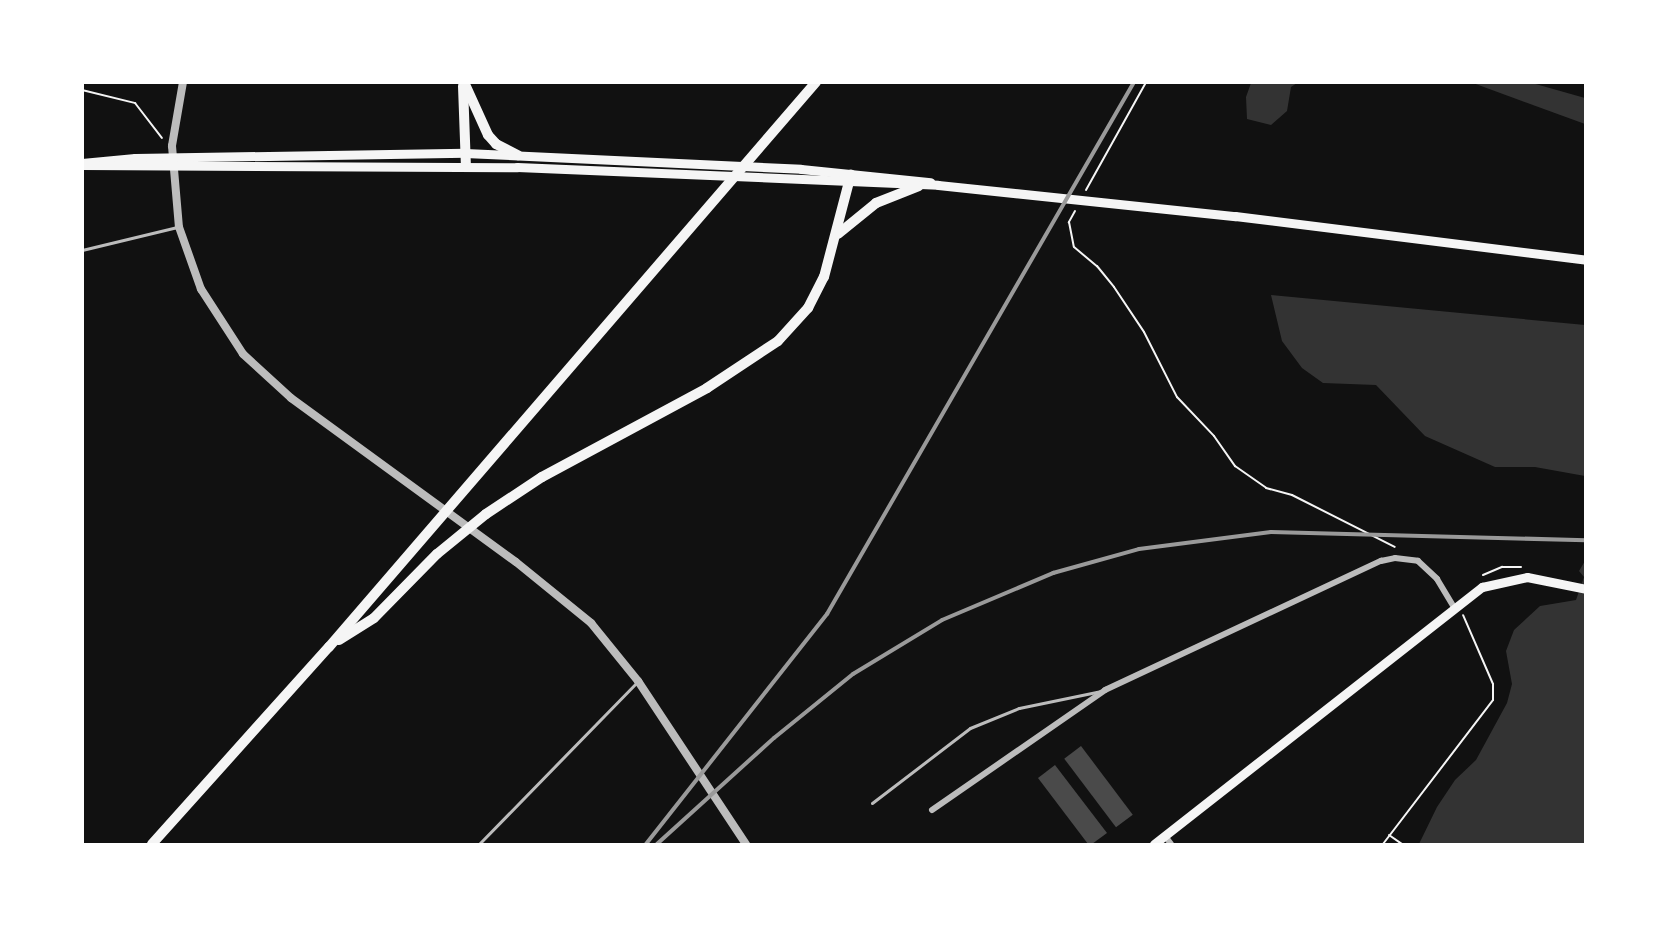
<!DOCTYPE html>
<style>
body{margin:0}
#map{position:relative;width:1668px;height:927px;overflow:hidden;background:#111;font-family:Jost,sans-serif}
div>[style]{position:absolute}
.water>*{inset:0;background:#333}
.building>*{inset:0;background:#4a4a4a;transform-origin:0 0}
.path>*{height:2px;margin:-1px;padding:0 1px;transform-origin:1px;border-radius:1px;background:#f5f5f5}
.service>*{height:3px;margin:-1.5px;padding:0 1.5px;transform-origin:1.5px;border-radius:1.5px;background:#bcbcbc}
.minor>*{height:6px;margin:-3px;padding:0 3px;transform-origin:3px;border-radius:3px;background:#bcbcbc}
.tertiary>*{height:8px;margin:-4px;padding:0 4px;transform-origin:4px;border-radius:4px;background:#bcbcbc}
.secondary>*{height:9px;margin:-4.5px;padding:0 4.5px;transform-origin:4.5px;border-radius:4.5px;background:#f5f5f5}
.primary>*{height:10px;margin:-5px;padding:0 5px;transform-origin:5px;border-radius:5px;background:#f5f5f5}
.rail>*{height:4px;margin:-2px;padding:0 2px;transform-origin:2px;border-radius:2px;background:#9a9a9a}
span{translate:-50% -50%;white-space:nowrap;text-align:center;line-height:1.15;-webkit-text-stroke:4.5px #fff;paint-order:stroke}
.frame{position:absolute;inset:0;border:84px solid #fff;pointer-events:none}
</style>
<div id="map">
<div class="water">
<i style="clip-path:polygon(1251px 83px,1297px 83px,1291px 87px,1287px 111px,1271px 125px,1247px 119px,1246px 97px)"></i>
<i style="clip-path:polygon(1473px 83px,1532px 83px,1585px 98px,1585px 124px)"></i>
<i style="clip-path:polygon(1271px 295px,1585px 325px,1585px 476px,1535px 467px,1495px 467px,1425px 436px,1376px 385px,1323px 383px,1302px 368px,1282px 341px)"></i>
<i style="clip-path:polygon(1585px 561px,1585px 844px,1419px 844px,1437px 807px,1455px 780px,1476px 760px,1507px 703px,1512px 684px,1506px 651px,1514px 630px,1540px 606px,1576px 600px,1584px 577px,1579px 571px)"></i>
</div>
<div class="building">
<i style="left:1081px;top:746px;width:86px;height:21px;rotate:53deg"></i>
<i style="clip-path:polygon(1055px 765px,1107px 833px,1092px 844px,1088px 844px,1038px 778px)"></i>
</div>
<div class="path">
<i style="left:82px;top:90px;width:55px;rotate:13.8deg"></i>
<i style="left:135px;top:103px;width:44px;rotate:52.4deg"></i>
<i style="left:1086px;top:190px;width:124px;rotate:-60.9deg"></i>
<i style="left:1075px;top:211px;width:13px;rotate:119deg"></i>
<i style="left:1069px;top:222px;width:25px;rotate:79deg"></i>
<i style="left:1074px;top:247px;width:30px;rotate:40deg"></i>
<i style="left:1097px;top:266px;width:27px;rotate:51deg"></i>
<i style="left:1114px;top:287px;width:54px;rotate:56.3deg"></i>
<i style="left:1144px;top:332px;width:73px;rotate:63.1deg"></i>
<i style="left:1177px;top:397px;width:54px;rotate:46.5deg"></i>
<i style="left:1214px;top:436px;width:37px;rotate:55deg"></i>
<i style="left:1235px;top:466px;width:38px;rotate:35deg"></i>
<i style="left:1266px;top:488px;width:27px;rotate:15deg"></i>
<i style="left:1292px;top:495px;width:115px;rotate:26.8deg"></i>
<i style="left:1483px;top:575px;width:21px;rotate:-23deg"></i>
<i style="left:1502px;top:567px;width:19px"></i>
<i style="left:1389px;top:835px;width:16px;rotate:35deg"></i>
<i style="left:1383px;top:844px;width:181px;rotate:-52.6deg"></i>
<i style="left:1493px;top:700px;width:16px;rotate:-90deg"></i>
<i style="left:1493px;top:684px;width:75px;rotate:-113.5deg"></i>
</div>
<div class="service">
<i style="left:82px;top:250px;width:98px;rotate:-13.6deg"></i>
<i style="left:872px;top:803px;width:123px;rotate:-37.4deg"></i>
<i style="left:970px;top:728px;width:53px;rotate:-22.2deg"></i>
<i style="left:1019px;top:708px;width:84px;rotate:-11.7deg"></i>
<i style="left:479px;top:844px;width:226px;rotate:-45.7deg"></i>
</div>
<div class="minor">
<i style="left:932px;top:810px;width:211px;rotate:-34.7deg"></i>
<i style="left:1105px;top:690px;width:305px;rotate:-25.1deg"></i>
<i style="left:1381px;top:561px;width:14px;rotate:-12deg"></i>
<i style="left:1395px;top:558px;width:23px;rotate:7deg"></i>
<i style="left:1418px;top:561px;width:26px;rotate:43deg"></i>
<i style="left:1437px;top:579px;width:33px;rotate:59deg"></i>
<i style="left:1165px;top:836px;width:10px;rotate:53deg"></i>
</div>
<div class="tertiary">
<i style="left:183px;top:82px;width:65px;rotate:99.8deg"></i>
<i style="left:172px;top:146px;width:81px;rotate:85.1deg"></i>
<i style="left:179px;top:227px;width:66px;rotate:70.5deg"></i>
<i style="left:201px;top:289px;width:77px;rotate:57.1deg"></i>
<i style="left:243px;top:354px;width:65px;rotate:42.5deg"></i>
<i style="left:291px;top:398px;width:278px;rotate:36.1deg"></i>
<i style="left:516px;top:562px;width:97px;rotate:39.1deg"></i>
<i style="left:591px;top:623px;width:75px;rotate:51deg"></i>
<i style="left:638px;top:681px;width:196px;rotate:56.5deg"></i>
</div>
<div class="secondary">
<i style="left:82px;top:163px;width:53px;rotate:-5.4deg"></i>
<i style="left:135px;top:158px;width:330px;rotate:-0.9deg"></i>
<i style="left:465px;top:153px;width:336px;rotate:2.7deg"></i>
<i style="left:801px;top:169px;width:130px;rotate:5.8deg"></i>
<i style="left:82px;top:165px;width:435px;rotate:0.3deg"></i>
<i style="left:517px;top:167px;width:421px;rotate:2.4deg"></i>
<i style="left:938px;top:185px;width:299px;rotate:6deg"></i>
<i style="left:1235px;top:216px;width:354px;rotate:7.1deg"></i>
<i style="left:1154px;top:844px;width:417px;rotate:-38.1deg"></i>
<i style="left:1482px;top:587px;width:46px;rotate:-12.5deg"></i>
<i style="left:1527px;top:577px;width:60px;rotate:11.5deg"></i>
</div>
<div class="primary">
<i style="left:464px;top:82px;width:58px;rotate:65.6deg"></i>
<i style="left:488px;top:135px;width:12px;rotate:48deg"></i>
<i style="left:496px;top:144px;width:25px;rotate:27deg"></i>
<i style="left:463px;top:86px;width:81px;rotate:87.9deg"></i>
<i style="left:838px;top:234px;width:49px;rotate:-39.2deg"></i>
<i style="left:876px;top:203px;width:46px;rotate:-21.6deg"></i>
<i style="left:339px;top:640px;width:41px;rotate:-32.2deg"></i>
<i style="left:374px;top:618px;width:90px;rotate:-45.5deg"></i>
<i style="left:437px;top:554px;width:63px;rotate:-39.2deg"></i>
<i style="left:486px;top:514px;width:67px;rotate:-33.5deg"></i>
<i style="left:542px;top:477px;width:187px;rotate:-28.3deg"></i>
<i style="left:707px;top:388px;width:85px;rotate:-33.5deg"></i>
<i style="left:778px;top:341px;width:45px;rotate:-47.7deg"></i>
<i style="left:808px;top:308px;width:35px;rotate:-63deg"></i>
<i style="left:824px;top:277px;width:106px;rotate:-75.3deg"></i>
<i style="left:152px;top:844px;width:265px;rotate:-48.1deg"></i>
<i style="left:329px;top:647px;width:746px;rotate:-49.24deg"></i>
</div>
<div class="rail">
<i style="left:646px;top:844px;width:293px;rotate:-51.8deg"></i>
<i style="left:827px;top:614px;width:614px;rotate:-60.01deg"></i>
<i style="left:657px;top:844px;width:158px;rotate:-42.2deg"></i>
<i style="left:774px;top:738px;width:102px;rotate:-39deg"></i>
<i style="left:853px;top:674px;width:104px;rotate:-31.2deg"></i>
<i style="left:942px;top:620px;width:121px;rotate:-22.9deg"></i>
<i style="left:1053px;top:573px;width:89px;rotate:-15.6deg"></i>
<i style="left:1139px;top:549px;width:133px;rotate:-7.3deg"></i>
<i style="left:1271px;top:532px;width:315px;rotate:1.5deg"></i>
</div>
<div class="frame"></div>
</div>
